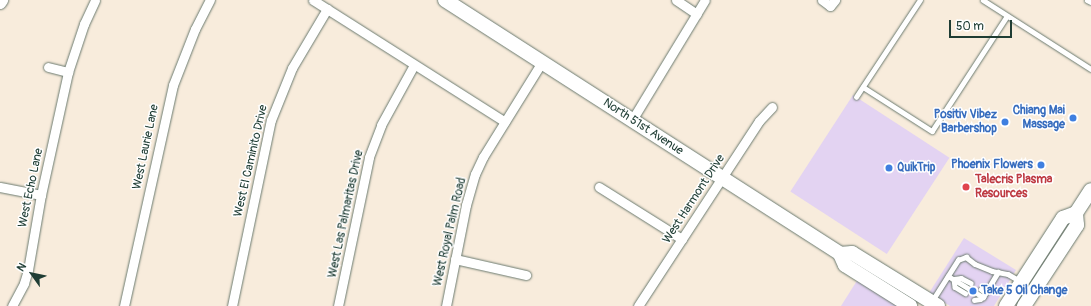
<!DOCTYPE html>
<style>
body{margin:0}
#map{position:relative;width:1091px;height:306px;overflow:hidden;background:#f8ecdc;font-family:Pangolin,sans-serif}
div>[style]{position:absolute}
.built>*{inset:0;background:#e3d3f2;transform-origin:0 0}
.roads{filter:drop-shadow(0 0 1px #6b7a6f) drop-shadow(0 0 1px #6b7a6f)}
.service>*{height:4.5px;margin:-2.25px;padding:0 2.25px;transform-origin:2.25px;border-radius:2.25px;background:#fff}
.minor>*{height:9px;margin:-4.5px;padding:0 4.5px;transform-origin:4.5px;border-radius:4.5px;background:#fff}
.tertiary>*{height:11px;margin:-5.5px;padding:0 5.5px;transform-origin:5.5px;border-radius:5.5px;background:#fff}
.primary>*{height:14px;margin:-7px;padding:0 7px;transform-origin:7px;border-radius:7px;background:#fff}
.dots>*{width:11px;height:11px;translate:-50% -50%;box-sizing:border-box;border:2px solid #fff;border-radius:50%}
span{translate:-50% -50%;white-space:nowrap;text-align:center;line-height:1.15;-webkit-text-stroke:3px #fff;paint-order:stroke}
.shop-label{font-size:12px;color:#366cbe;font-weight:700}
.right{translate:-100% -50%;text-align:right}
.left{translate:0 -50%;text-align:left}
.street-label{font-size:12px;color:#1f3d34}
.health-label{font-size:12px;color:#be3a42;font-weight:700}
.north{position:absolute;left:12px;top:254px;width:40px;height:40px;-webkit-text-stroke:3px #fff;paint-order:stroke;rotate:303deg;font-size:11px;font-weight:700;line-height:16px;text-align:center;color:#1f3d34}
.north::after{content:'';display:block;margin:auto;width:14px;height:18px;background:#1f3d34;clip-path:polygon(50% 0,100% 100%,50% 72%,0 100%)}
.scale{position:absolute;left:949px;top:20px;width:63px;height:18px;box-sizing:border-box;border:2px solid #1f3d34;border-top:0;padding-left:5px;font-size:12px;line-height:14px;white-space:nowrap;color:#1f3d34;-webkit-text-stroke:3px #fff;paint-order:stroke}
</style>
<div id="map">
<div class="built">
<i style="left:853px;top:95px;width:115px;height:115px;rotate:33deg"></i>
<i style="clip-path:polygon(964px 238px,1016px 270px,994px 306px,950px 306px,929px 293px)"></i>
<i style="clip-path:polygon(858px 279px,901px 306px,841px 306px)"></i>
</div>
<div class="roads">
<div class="service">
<i style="left:983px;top:0;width:128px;rotate:32.6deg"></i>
<i style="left:1087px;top:0;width:4px;rotate:27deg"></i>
<i style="left:863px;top:87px;width:82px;rotate:32.5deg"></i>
<i style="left:932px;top:131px;width:137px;rotate:-56.9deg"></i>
<i style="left:856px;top:97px;width:116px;rotate:-56.6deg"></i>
<i style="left:948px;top:276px;width:23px;rotate:31deg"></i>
<i style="left:954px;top:279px;width:8px;rotate:83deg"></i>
<i style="left:955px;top:287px;width:12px;rotate:31deg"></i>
<i style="left:954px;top:279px;width:7px;rotate:-8deg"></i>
<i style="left:961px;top:278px;width:11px;rotate:27deg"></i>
<i style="left:981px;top:289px;width:6px;rotate:39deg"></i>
<i style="left:978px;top:294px;width:6px;rotate:31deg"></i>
<i style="left:974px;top:300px;width:6px;rotate:-9deg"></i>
<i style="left:980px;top:299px;width:4px;rotate:-34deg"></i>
<i style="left:983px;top:297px;width:29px;rotate:-59deg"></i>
<i style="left:932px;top:301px;width:49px;rotate:-57.6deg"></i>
<i style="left:958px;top:260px;width:9px;rotate:-21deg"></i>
<i style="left:966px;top:257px;width:11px;rotate:38deg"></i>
<i style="left:975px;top:264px;width:18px;rotate:22deg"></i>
<i style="left:992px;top:271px;width:16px;rotate:11deg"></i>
<i style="left:1008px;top:274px;width:14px;rotate:30deg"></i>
</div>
<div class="minor">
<i style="left:313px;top:0;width:227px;rotate:32.4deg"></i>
<i style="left:676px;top:0;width:25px;rotate:34deg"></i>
<i style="left:822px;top:0;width:10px;rotate:37deg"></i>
<i style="left:830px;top:6px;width:8px;rotate:-50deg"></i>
<i style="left:48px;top:67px;width:21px;rotate:14deg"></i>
<i style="left:632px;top:120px;width:140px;rotate:-58.7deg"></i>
<i style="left:0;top:187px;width:42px;rotate:11deg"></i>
<i style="left:599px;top:187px;width:98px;rotate:32.1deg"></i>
<i style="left:455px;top:259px;width:73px;rotate:12.7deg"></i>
<i style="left:12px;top:306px;width:26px;rotate:-62deg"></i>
<i style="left:24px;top:283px;width:14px;rotate:-73deg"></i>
<i style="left:28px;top:270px;width:76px;rotate:-80.2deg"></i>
<i style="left:41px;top:195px;width:126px;rotate:-77.6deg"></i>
<i style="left:68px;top:72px;width:51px;rotate:-71.6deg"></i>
<i style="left:84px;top:24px;width:26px;rotate:-65deg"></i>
<i style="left:124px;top:306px;width:226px;rotate:-77.5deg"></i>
<i style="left:173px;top:85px;width:60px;rotate:-68.6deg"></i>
<i style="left:195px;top:29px;width:33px;rotate:-63deg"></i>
<i style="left:232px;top:306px;width:190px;rotate:-78.2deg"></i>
<i style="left:271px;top:120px;width:56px;rotate:-68deg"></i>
<i style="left:292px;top:68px;width:69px;rotate:-59.3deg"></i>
<i style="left:338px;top:306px;width:152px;rotate:-78.2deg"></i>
<i style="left:369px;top:157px;width:34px;rotate:-69deg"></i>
<i style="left:381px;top:125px;width:68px;rotate:-61.2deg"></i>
<i style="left:446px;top:306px;width:103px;rotate:-78.8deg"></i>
<i style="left:466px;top:205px;width:32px;rotate:-74deg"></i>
<i style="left:475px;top:174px;width:19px;rotate:-65deg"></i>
<i style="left:483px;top:157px;width:112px;rotate:-58.2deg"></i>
<i style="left:638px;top:306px;width:221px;rotate:-56.8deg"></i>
<i style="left:759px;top:121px;width:19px;rotate:-47deg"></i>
</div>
<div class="tertiary">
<i style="left:0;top:3px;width:4px;rotate:-56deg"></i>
</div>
<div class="primary">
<i style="left:445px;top:0;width:470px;rotate:32.7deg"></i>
<i style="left:840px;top:254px;width:12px;rotate:66deg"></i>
<i style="left:845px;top:265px;width:77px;rotate:32.2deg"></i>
<i style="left:840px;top:254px;width:12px;rotate:-5deg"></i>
<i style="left:852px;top:253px;width:101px;rotate:31.6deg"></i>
<i style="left:1006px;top:306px;width:105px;rotate:-57.1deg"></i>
<i style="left:1063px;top:218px;width:14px;rotate:-21deg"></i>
<i style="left:1076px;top:213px;width:27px;rotate:-57deg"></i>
<i style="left:1024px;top:306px;width:97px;rotate:-56.8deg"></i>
<i style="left:1077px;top:225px;width:12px;rotate:-95deg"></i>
</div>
</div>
<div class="dots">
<i style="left:1073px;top:118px;background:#3f7fe0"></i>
<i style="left:1005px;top:122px;background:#3f7fe0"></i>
<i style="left:1041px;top:165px;background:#3f7fe0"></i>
<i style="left:889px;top:168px;background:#3f7fe0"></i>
<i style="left:966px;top:187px;background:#e0444e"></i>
<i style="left:973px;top:291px;background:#3f7fe0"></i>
</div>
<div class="shop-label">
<span class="right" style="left:1065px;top:118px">Chiang Mai<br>Massage</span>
<span class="right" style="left:997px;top:122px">Positiv Vibez<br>Barbershop</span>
<span class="right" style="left:1033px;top:165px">Phoenix Flowers</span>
<span class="left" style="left:897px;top:168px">QuikTrip</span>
<span class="left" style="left:981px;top:291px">Take 5 Oil Change</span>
</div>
<div class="street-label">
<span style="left:643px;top:127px;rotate:33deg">North 51st Avenue</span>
<span style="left:146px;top:147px;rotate:-78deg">West Laurie Lane</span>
<span style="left:251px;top:161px;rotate:-77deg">West El Caminito Drive</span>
<span style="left:31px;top:188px;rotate:-78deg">West Echo Lane</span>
<span style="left:694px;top:199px;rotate:-57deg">West Harmont Drive</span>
<span style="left:346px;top:214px;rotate:-78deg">West Las Palmaritas Drive</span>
<span style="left:450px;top:232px;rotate:-77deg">West Royal Palm Road</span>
</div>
<div class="health-label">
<span class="left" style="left:975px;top:187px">Talecris Plasma<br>Resources</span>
</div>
<div class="north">N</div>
<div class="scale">50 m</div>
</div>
